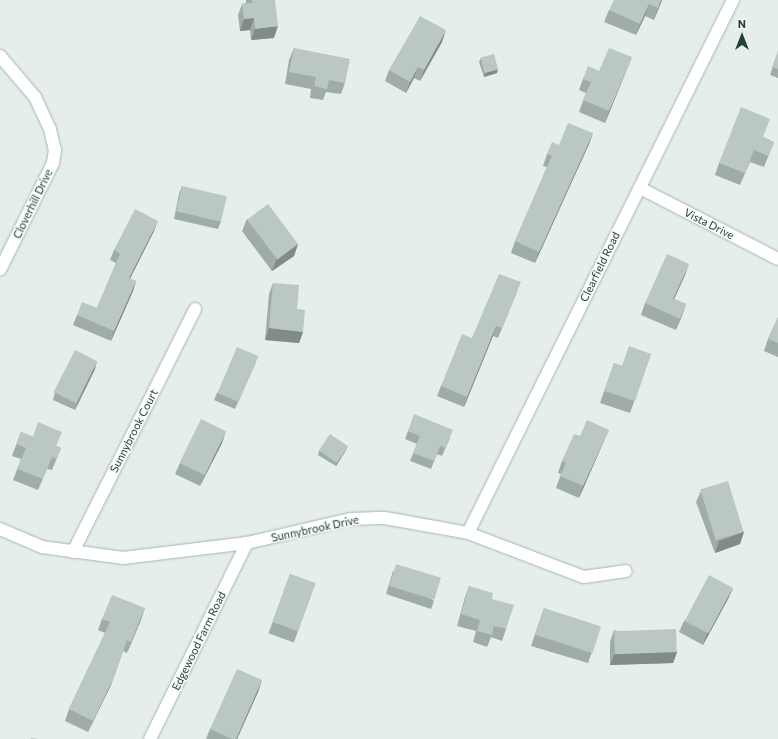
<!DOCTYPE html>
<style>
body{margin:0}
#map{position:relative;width:778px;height:739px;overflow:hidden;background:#e5eee9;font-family:Commissioner,sans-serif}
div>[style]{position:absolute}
.roads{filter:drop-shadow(0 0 1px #a7b6af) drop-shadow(0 0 1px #a7b6af)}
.minor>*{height:12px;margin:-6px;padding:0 6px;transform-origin:6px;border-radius:6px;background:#fff}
.wall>*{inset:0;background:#a0aca6;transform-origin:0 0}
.shaded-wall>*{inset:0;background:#828c87}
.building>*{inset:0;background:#bac8c1;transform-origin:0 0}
span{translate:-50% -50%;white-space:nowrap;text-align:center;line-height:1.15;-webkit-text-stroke:3px #f5faf7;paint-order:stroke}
.street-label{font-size:11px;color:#243f35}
.north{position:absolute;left:722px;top:16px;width:40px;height:40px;-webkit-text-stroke:3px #f5faf7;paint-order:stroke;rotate:0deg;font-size:11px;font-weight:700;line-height:16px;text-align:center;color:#243f35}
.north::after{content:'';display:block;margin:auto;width:14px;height:18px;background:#243f35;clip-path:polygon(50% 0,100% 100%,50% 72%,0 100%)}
</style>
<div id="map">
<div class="roads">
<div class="minor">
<i style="left:0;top:56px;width:54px;rotate:49.5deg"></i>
<i style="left:35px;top:97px;width:35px;rotate:65deg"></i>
<i style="left:50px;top:129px;width:22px;rotate:77deg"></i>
<i style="left:55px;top:150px;width:13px;rotate:99deg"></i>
<i style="left:53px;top:163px;width:119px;rotate:116.4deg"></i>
<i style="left:640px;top:188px;width:155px;rotate:27.2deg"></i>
<i style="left:0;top:529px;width:46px;rotate:23.2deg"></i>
<i style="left:42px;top:547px;width:82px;rotate:7.7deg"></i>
<i style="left:123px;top:558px;width:125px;rotate:-6.9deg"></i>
<i style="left:247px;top:543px;width:107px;rotate:-13deg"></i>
<i style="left:351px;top:519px;width:34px;rotate:-2deg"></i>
<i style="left:385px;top:518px;width:84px;rotate:10.2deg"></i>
<i style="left:468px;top:533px;width:124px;rotate:20.8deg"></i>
<i style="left:584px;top:577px;width:42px;rotate:-8.1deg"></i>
<i style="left:468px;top:533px;width:595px;rotate:-63.56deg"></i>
<i style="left:73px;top:552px;width:272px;rotate:-63.3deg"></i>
<i style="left:150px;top:739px;width:219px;rotate:-63.7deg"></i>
</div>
</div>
<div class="wall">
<i style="clip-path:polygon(246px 0,275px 0,274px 38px,251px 40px,250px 30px,240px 31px,238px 15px,242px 4px,246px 3px)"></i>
<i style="clip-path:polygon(662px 0,654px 20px,645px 16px,636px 35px,604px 22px,609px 10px)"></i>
<i style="clip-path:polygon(442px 42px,420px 81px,414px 78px,406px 93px,385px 81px,389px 70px)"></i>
<i style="clip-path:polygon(294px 48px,345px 83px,341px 94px,326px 92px,323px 100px,310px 98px,311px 89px,285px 84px,289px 60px)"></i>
<i style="clip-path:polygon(778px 51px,778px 78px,770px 75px)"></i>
<i style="clip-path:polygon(632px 57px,605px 123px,579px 112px,586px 93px,579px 90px,583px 79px,599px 71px)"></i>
<i style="clip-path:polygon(481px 58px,497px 73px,484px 77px,479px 62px)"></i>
<i style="clip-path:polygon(593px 133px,589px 144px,535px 263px,511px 253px,515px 241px,547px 167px,543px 166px,547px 154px,559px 145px)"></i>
<i style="clip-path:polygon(763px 137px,774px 142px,764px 167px,750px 162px,740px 185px,715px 175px,719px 163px)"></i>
<i style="clip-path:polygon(182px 186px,221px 221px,218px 229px,174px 219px,179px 194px)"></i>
<i style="clip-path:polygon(247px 219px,298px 244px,294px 256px,272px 271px,242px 231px)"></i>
<i style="clip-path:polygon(154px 231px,130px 279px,136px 281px,133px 291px,111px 341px,73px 325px,77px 315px,97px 308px,116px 263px,110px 260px,114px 250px)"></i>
<i style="clip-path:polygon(685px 275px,674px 299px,686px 304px,676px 330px,641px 315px,645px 303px)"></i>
<i style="clip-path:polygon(273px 283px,297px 309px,303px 332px,299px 343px,265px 340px,269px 294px)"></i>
<i style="clip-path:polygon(517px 292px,498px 338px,493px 336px,464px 407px,437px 396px,441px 386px,472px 338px)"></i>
<i style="clip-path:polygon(778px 317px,778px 357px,764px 351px,768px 339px)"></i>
<i style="clip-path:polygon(651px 354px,630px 413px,600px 403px,614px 363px,622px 366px)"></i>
<i style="clip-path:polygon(258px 356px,235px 409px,214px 400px,217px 393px)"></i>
<i style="clip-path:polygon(95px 369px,75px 410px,53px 400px,55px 392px)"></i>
<i style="clip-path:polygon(609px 430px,604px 441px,579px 498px,556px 488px,561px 474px,558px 473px,562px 461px,580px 436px)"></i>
<i style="clip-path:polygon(408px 431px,450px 438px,442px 456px,437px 454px,431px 469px,410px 461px,417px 444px,405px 439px)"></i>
<i style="clip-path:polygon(21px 432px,61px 448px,52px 470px,47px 469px,38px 490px,13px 480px,21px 459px,12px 456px)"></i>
<i style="clip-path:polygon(222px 443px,200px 486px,175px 474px,180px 463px)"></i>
<i style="clip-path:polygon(346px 450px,336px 466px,318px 455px,319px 451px)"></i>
<i style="clip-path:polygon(701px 491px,744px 532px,740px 544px,715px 553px,696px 502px)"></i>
<i style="clip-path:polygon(393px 571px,434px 601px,431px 609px,386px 594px)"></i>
<i style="left:290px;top:574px;width:27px;height:63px;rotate:20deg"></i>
<i style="clip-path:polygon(469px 586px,492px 599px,506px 629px,502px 641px,491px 637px,487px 647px,473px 642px,476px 631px,457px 626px,465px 597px)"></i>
<i style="clip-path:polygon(733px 588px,728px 599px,703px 645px,679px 632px,684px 621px)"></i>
<i style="clip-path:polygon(145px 608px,127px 653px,123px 651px,110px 687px,88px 732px,65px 721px,69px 709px,105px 633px,98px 630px,102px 619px)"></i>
<i style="clip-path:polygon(544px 608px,592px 652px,588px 663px,531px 646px)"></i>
<i style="clip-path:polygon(614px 630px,677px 652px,673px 663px,610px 665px,610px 642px)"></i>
<i style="clip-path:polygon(262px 680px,258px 692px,237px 739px,206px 739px,210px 729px)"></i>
</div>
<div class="shaded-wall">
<i style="clip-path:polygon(661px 0,662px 0,654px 20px,658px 8px)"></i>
<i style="clip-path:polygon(649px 4px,645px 16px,636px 35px,640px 24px)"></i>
<i style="clip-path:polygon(254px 18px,250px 30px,240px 31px,244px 19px)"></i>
<i style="clip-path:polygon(278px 26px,274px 38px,251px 40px,255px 29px)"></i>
<i style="clip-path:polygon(446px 30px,442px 42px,420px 81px,424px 70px)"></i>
<i style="clip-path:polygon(632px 57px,627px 69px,605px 123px,609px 111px)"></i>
<i style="clip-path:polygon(418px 67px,414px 78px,406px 93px,410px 82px)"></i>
<i style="clip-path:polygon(498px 69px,497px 73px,484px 77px,485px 73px)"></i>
<i style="clip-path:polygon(593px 133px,589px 144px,535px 263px,539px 252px)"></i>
<i style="clip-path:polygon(158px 221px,154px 231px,125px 288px,129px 278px)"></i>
<i style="clip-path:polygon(298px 244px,294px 256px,272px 271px,276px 260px)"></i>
<i style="clip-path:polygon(689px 264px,685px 275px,669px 310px,673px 299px)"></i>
<i style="clip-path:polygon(136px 281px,133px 291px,111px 341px,114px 331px)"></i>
<i style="clip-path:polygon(686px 304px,682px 316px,676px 330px,680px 319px)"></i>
<i style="clip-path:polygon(496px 326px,493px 336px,464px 407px,467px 397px)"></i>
<i style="clip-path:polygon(269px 328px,303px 332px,299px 343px,265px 340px)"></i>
<i style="clip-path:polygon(258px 356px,255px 364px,235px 409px,238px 402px)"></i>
<i style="clip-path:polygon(97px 361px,95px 369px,75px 410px,78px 402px)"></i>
<i style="clip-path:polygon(609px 430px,604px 441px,579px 498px,583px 486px)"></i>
<i style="clip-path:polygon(226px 431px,222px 443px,200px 486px,205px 475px)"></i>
<i style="clip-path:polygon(348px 446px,346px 450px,336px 466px,337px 462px)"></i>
<i style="clip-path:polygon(744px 532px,740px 544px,715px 553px,719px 541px)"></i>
<i style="clip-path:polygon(733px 588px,728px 599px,703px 645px,707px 633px)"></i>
<i style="clip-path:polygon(145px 608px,141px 620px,127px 653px,131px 642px)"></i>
<i style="clip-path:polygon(677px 652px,673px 663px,610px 665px,615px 653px)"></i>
<i style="clip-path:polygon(115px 675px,110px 687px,88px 732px,93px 721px)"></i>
<i style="clip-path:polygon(262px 680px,258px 692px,237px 739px,236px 739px)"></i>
</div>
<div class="building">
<i style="clip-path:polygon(252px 0,275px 0,278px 26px,255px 29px,254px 18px,244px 19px,242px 4px,252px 3px)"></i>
<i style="clip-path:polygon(614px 0,661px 0,658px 8px,649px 4px,640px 24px,609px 10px)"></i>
<i style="clip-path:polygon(420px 16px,446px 30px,424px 70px,418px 67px,410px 82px,389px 70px)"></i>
<i style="clip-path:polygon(294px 48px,350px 59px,345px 83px,329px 80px,327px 89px,314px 86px,316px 77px,289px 72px)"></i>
<i style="clip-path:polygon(609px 48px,632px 57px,609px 111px,583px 100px,591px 82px,583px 79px,588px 66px,599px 71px)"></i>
<i style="clip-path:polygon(778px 51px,778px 69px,772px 67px)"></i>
<i style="left:494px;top:54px;width:16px;height:14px;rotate:75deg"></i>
<i style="clip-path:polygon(741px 107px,770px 119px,763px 137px,774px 142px,768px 156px,754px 150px,745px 173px,719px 163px)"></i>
<i style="clip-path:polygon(568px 123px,593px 133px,539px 252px,515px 241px,552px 156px,547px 154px,552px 142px,559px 145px)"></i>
<i style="left:182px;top:186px;width:46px;height:26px;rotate:13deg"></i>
<i style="left:268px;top:204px;width:50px;height:26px;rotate:53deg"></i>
<i style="clip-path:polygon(135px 209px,158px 221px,129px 278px,136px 281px,114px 331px,77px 315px,82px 302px,97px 308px,120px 254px,114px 250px)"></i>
<i style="clip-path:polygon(667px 254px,689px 264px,673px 299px,686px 304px,680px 319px,645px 303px)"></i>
<i style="clip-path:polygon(499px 274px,521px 282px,502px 328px,496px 326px,467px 397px,441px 386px,462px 334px,472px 338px)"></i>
<i style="clip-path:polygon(273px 283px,299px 285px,297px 309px,305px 310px,303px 332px,269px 328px)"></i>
<i style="clip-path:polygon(778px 317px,778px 343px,768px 339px)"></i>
<i style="clip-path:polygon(629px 346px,651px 354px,635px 401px,604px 391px,614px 363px,622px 366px)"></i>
<i style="left:237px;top:347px;width:23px;height:50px;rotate:23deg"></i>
<i style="left:75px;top:350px;width:25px;height:47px;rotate:27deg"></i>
<i style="clip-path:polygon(414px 414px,453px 430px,445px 448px,440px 446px,434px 461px,413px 453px,420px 436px,408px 431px)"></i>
<i style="left:201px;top:419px;width:28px;height:49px;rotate:26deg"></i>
<i style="clip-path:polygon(587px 420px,609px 430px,583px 486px,560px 476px,566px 463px,562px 461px,574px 434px,580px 436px)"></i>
<i style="clip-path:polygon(38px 422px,62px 432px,56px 446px,61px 448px,56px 459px,52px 457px,43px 479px,17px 469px,26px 448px,17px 444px,21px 432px,33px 437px)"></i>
<i style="left:330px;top:434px;width:22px;height:20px;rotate:34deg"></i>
<i style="left:728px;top:481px;width:53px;height:29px;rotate:73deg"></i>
<i style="left:396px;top:564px;width:47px;height:23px;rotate:17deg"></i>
<i style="left:290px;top:574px;width:27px;height:51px;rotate:20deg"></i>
<i style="left:709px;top:575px;width:27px;height:52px;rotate:28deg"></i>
<i style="clip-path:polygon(469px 586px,493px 593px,492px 599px,514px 605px,506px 629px,494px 626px,492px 635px,477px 631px,480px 620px,461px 614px)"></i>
<i style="clip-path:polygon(112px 595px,145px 608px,131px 642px,127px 640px,115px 675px,93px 721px,69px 709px,110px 622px,102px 619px)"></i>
<i style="left:544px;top:608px;width:60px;height:28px;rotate:18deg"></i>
<i style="left:676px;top:629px;width:23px;height:62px;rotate:88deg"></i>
<i style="clip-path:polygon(237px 669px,262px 680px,236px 739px,232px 739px,210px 729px)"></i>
<i style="clip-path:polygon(31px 738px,39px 739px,30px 739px)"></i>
</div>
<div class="street-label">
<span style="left:33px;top:204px;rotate:-64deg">Cloverhill Drive</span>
<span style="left:709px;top:224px;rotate:27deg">Vista Drive</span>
<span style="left:600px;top:267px;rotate:-64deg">Clearfield Road</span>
<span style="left:134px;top:431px;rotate:-63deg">Sunnybrook Court</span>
<span style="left:315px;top:529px;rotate:-12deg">Sunnybrook Drive</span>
<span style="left:199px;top:641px;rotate:-64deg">Edgewood Farm Road</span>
</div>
<div class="north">N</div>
</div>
